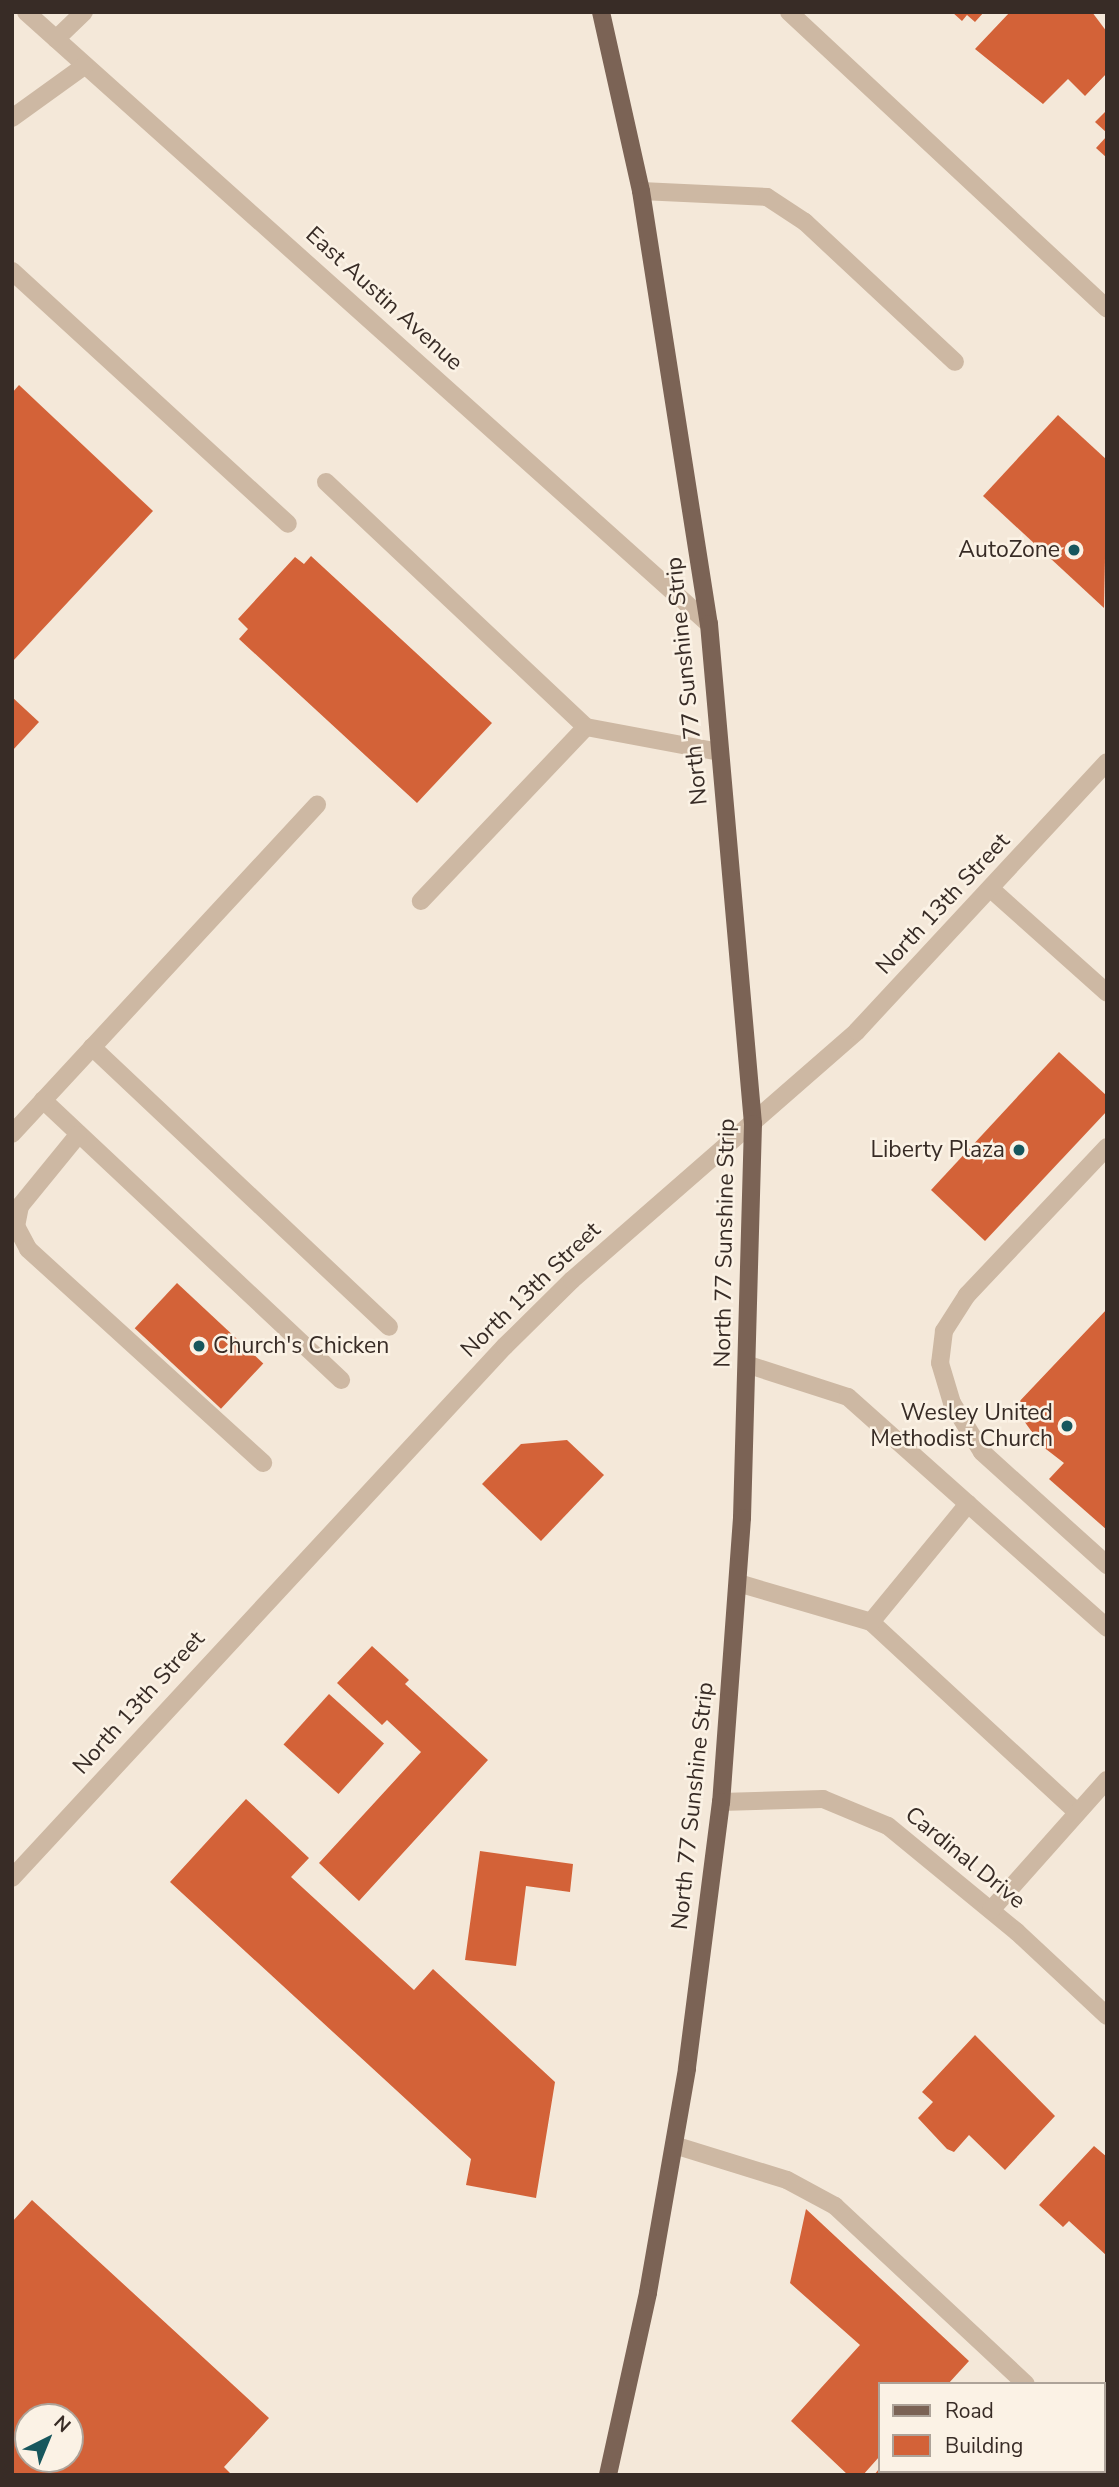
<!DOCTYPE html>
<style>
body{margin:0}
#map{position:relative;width:1119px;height:2487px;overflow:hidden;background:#f4e8d9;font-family:"Nunito Sans",sans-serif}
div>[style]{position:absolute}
.building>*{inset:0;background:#d36238;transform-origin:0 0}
.minor>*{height:18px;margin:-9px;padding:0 9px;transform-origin:9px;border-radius:9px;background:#cdb8a3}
.major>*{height:18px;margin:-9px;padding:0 9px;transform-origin:9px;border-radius:9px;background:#7b6355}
.dots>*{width:19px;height:19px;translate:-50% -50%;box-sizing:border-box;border:4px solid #fbf2e5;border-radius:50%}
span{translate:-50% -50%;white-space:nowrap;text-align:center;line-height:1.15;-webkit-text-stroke:5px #fbf2e5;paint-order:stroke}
.street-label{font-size:23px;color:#382c26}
.poi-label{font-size:23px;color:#382c26}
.right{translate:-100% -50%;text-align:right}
.left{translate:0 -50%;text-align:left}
.frame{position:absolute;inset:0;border:14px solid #382c26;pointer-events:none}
.legend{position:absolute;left:878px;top:2382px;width:228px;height:91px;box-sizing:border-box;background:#fbf2e5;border:2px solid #ada399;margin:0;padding:9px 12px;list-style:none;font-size:21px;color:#382c26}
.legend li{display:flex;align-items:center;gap:14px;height:35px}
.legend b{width:35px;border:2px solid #ada399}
.north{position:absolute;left:14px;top:2403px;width:70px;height:70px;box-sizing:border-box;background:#fbf2e5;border:2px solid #ada399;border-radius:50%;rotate:43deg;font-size:19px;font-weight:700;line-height:28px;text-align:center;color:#382c26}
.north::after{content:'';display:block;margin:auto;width:24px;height:32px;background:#17575d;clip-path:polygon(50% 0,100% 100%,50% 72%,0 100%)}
</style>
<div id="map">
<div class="building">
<i style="clip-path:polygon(952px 12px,984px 12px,975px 22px,967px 15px,962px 21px)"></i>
<i style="clip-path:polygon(1010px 12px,1092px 12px,1107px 32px,1107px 73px,1085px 96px,1068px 79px,1043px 104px,975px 49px)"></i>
<i style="clip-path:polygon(1107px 110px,1107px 133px,1095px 122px)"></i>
<i style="clip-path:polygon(1107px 136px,1107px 158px,1096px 148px)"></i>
<i style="clip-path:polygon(19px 385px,153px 511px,12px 662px,12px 393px)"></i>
<i style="clip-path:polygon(1058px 415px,1107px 460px,1104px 608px,983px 496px)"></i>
<i style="clip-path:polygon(311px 556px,492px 723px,417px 803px,239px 639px,248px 629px,238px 619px,295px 557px,304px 564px)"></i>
<i style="clip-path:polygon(12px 697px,39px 722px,12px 751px)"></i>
<i style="clip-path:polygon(1059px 1052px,1107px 1096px,1107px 1111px,985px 1241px,931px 1190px)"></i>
<i style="left:177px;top:1283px;width:118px;height:62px;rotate:43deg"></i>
<i style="clip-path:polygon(1107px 1309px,1105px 1451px,1107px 1530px,1049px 1479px,1064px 1463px,1042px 1446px,1014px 1407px)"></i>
<i style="clip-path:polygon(567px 1440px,604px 1475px,541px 1541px,482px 1484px,521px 1444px)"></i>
<i style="clip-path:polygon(372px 1646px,409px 1680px,405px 1684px,488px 1760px,359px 1901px,319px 1863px,421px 1752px,387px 1720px,382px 1725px,337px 1683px)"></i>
<i style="left:329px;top:1694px;width:74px;height:68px;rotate:42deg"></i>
<i style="clip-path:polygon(246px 1799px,309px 1858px,291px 1877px,414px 1990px,433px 1969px,555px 2082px,536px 2198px,466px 2185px,471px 2159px,170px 1882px)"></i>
<i style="clip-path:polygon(480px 1851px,573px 1864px,570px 1892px,526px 1886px,516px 1966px,465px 1960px)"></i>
<i style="clip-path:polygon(975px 2035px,1055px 2116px,1005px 2170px,969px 2135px,954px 2152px,947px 2149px,918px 2118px,933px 2102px,922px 2092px)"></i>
<i style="clip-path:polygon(1094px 2146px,1107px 2157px,1107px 2256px,1069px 2221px,1063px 2227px,1039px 2205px)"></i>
<i style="clip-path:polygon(evenodd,32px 2200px,269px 2418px,224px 2467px,232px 2475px,12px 2475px,12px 2222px,32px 2200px,28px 2417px,70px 2417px,70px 2459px,28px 2459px,28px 2417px)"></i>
<i style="clip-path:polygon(806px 2209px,969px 2361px,948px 2384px,879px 2384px,879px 2457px,863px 2475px,848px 2475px,791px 2421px,860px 2345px,790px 2283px)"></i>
<i style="clip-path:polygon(879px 2469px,919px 2471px,920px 2475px,874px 2475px)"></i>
</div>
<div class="minor">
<i style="left:26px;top:12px;width:917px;rotate:41.86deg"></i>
<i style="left:789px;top:12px;width:435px;rotate:43deg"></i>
<i style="left:56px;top:39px;width:39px;rotate:-44deg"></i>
<i style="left:12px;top:118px;width:89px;rotate:-35.8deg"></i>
<i style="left:641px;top:191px;width:126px;rotate:2.7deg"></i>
<i style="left:767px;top:197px;width:45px;rotate:33.3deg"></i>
<i style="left:805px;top:222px;width:205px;rotate:43deg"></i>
<i style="left:12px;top:271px;width:374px;rotate:42.5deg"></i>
<i style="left:326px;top:482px;width:357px;rotate:43.3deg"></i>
<i style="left:586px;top:727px;width:240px;rotate:133.5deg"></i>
<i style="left:586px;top:727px;width:136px;rotate:10.6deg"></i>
<i style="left:992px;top:890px;width:154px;rotate:41.8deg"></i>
<i style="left:92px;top:1047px;width:408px;rotate:43.3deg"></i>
<i style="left:43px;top:1100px;width:409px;rotate:43.2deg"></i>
<i style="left:12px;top:1134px;width:449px;rotate:-47.2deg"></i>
<i style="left:78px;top:1135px;width:92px;rotate:129.2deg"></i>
<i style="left:20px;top:1206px;width:20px;rotate:101deg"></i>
<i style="left:16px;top:1226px;width:26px;rotate:62deg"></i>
<i style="left:28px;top:1249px;width:318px;rotate:42.3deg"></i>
<i style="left:1107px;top:1147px;width:204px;rotate:133.4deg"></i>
<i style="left:967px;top:1295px;width:43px;rotate:122.6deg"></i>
<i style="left:944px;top:1331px;width:32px;rotate:97deg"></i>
<i style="left:940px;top:1363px;width:42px;rotate:73.3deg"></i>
<i style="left:952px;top:1403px;width:57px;rotate:58.5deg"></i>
<i style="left:982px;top:1452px;width:169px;rotate:42.1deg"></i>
<i style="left:749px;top:1365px;width:104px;rotate:17.9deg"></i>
<i style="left:848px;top:1397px;width:347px;rotate:41.7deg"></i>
<i style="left:738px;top:1583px;width:139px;rotate:16.3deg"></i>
<i style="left:871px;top:1622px;width:280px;rotate:42.7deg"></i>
<i style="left:871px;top:1622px;width:153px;rotate:-50.6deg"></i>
<i style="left:721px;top:1802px;width:102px;rotate:-1.7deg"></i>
<i style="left:823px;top:1799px;width:70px;rotate:22.6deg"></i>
<i style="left:888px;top:1826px;width:167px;rotate:39.4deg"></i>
<i style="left:1017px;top:1932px;width:123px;rotate:43deg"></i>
<i style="left:12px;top:1878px;width:725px;rotate:-47.18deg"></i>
<i style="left:505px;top:1346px;width:94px;rotate:-44.6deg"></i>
<i style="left:572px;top:1280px;width:378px;rotate:-41.1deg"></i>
<i style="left:857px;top:1031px;width:367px;rotate:-47.1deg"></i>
<i style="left:991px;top:1910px;width:174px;rotate:-48.3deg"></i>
<i style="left:674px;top:2145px;width:118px;rotate:17.2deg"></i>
<i style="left:787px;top:2180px;width:55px;rotate:28.4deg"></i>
<i style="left:835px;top:2206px;width:261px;rotate:43deg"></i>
<i style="left:1103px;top:2455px;width:6px;rotate:45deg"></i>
</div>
<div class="major">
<i style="left:601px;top:12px;width:183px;rotate:77.4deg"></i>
<i style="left:641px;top:191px;width:438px;rotate:81.1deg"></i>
<i style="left:709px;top:624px;width:502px;rotate:84.97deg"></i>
<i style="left:753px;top:1124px;width:394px;rotate:91.6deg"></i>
<i style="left:742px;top:1518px;width:285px;rotate:94.2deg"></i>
<i style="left:721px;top:1802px;width:269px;rotate:97.3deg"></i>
<i style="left:687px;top:2069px;width:227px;rotate:99.9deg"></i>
<i style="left:648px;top:2293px;width:186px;rotate:102.4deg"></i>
</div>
<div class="dots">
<i style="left:1074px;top:550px;background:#17575d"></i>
<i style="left:1019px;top:1150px;background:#17575d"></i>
<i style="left:199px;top:1346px;background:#17575d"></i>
<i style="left:1067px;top:1426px;background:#17575d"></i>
</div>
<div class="street-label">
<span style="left:384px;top:299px;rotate:42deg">East Austin Avenue</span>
<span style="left:687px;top:681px;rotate:-96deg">North 77 Sunshine Strip</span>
<span style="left:943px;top:904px;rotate:-47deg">North 13th Street</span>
<span style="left:725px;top:1243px;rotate:-89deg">North 77 Sunshine Strip</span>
<span style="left:531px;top:1290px;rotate:-44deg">North 13th Street</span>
<span style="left:139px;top:1703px;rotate:-48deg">North 13th Street</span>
<span style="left:693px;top:1806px;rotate:-84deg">North 77 Sunshine Strip</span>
<span style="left:965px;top:1858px;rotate:39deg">Cardinal Drive</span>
</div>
<div class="poi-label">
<span class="right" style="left:1060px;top:550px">AutoZone</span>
<span class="right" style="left:1005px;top:1150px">Liberty Plaza</span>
<span class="left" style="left:213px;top:1346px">Church's Chicken</span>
<span class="right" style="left:1053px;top:1426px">Wesley United<br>Methodist Church</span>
</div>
<div class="frame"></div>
<ul class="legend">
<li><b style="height:9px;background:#7b6355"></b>Road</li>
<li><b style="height:19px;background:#d36238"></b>Building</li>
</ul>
<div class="north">N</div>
</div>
